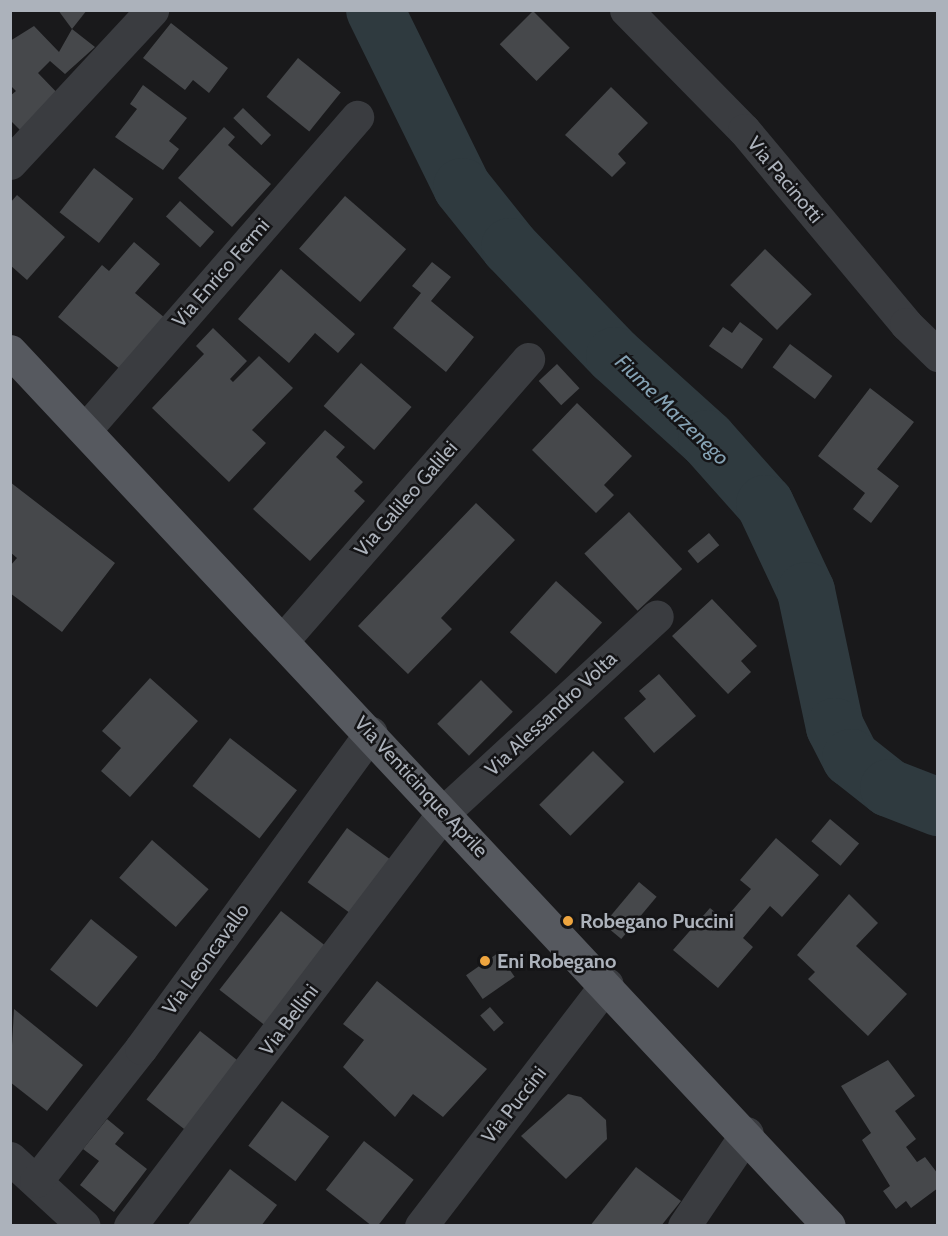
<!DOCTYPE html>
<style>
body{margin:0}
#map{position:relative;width:948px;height:1236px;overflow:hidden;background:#19191b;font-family:Cabin,sans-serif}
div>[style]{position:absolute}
.river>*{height:58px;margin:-29px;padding:0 29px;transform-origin:29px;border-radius:29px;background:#2f3a3f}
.building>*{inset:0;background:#46484b;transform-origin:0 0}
.minor>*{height:33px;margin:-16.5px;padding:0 16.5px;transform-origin:16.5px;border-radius:16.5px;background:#3a3c40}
.major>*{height:33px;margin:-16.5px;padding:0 16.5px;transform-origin:16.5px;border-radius:16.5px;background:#56595f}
.dots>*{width:16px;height:16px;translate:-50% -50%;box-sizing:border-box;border:3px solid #141416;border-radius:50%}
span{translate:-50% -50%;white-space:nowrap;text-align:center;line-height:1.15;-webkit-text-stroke:5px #141416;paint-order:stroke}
.street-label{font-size:20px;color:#acb2bb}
.poi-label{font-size:20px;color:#acb2bb;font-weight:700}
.left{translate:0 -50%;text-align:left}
.water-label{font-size:21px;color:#85a2b4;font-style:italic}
.frame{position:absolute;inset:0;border:12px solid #acb2bb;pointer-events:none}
</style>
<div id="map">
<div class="river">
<i style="left:375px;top:10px;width:197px;rotate:63.8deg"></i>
<i style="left:462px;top:187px;width:77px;rotate:51.3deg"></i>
<i style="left:510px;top:247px;width:151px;rotate:46.1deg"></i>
<i style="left:615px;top:356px;width:124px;rotate:42.1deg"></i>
<i style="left:707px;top:439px;width:87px;rotate:48.3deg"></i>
<i style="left:765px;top:504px;width:96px;rotate:64.8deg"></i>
<i style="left:806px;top:591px;width:139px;rotate:78deg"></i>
<i style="left:835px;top:727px;width:35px;rotate:63deg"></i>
<i style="left:851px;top:758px;width:48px;rotate:38.3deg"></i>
<i style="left:889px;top:788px;width:53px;rotate:21.2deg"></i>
</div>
<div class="building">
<i style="clip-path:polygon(58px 10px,87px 10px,72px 29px)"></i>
<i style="left:533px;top:11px;width:52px;height:47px;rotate:45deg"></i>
<i style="clip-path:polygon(171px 23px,228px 68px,209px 93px,193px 80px,185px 90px,143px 58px)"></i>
<i style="clip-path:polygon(34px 26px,59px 52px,72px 29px,95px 47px,65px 74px,50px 61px,38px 73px,66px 102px,28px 138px,10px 120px,10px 96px,16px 91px,10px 85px,10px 41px)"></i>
<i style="left:298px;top:58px;width:55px;height:50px;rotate:39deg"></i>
<i style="clip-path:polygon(143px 85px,187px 118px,169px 141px,179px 149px,163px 170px,115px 137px,137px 109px,130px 104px)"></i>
<i style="clip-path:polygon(611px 87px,648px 123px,618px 154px,626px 163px,612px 177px,565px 135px)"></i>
<i style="left:243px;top:108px;width:39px;height:14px;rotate:44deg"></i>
<i style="clip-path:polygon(224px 127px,235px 137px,228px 145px,271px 184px,232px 227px,178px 178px)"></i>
<i style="left:94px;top:168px;width:50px;height:56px;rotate:38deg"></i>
<i style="clip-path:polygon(17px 195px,65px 237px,27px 280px,10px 265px,10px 203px)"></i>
<i style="left:345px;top:196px;width:81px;height:70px;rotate:41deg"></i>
<i style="left:180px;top:201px;width:46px;height:21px;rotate:42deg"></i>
<i style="clip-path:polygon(134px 242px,160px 264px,135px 293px,165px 318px,121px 370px,58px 317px,102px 265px,109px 271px)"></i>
<i style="left:765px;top:249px;width:65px;height:50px;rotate:44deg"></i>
<i style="clip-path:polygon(432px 262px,451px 277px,431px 301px,474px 337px,446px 372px,393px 328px,421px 293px,412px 286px)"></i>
<i style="clip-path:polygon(281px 269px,355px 334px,338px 353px,315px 333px,289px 363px,238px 319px)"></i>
<i style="clip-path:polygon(740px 322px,763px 339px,742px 369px,709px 346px,723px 327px,732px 333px)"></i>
<i style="clip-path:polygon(213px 328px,247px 361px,230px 379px,233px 382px,259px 356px,293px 388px,252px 430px,266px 443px,229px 482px,152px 408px,204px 354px,196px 346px)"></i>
<i style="left:790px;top:344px;width:53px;height:29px;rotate:37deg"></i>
<i style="left:361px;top:363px;width:67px;height:57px;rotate:41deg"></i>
<i style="left:557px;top:364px;width:33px;height:25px;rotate:47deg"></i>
<i style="clip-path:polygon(870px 388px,914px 422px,877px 469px,899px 486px,871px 523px,853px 509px,865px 493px,818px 456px)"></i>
<i style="clip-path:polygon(577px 403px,632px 456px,604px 485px,614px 495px,596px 513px,532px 450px)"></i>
<i style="clip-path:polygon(325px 430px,345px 447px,336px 457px,363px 482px,354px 491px,365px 501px,310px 561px,253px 509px)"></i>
<i style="clip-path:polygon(10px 482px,115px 563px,62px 632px,10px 593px,10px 566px,17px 558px,10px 552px)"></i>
<i style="clip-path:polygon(476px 503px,515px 540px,441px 618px,452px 629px,408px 674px,358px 626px)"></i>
<i style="left:629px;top:512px;width:78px;height:61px;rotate:47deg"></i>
<i style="left:709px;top:533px;width:16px;height:28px;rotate:50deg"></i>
<i style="left:556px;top:581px;width:62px;height:69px;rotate:42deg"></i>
<i style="clip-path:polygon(712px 599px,757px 646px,741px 661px,751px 672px,728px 694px,672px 636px)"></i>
<i style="clip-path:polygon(659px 674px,696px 716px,654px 753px,624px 718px,646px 699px,639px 691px)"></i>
<i style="clip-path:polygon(150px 678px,198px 721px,130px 797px,101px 771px,121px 748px,102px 731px)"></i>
<i style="left:481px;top:680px;width:45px;height:62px;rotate:45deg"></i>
<i style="left:230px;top:738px;width:85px;height:61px;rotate:38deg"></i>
<i style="left:593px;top:751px;width:44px;height:76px;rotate:45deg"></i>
<i style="left:830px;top:819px;width:38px;height:29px;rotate:40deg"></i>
<i style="left:347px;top:828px;width:54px;height:67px;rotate:36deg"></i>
<i style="clip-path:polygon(776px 838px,819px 875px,782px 917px,770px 906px,743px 938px,753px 947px,718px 988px,673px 950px,710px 908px,724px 920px,751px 889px,740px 880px)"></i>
<i style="left:152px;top:840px;width:75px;height:50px;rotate:41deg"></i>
<i style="left:639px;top:882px;width:23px;height:55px;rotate:40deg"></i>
<i style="clip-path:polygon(849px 894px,878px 923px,856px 946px,907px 994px,868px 1036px,808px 979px,815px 972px,797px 955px)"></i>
<i style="left:281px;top:911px;width:60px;height:100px;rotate:38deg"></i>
<i style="left:91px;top:919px;width:60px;height:65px;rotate:39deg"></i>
<i style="left:498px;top:953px;width:29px;height:39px;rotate:55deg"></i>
<i style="clip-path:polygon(377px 981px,487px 1069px,443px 1117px,413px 1094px,395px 1117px,343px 1067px,364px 1040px,343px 1024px)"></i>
<i style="left:490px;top:1007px;width:21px;height:13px;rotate:49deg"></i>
<i style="clip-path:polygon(14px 1009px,83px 1065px,47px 1111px,10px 1082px)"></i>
<i style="left:200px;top:1031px;width:49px;height:87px;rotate:38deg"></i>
<i style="clip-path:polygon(888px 1060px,915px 1096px,895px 1111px,916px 1139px,906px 1147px,917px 1162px,925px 1157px,938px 1174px,938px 1188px,911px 1208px,906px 1201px,896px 1209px,883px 1191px,890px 1186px,862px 1140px,871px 1133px,841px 1086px)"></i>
<i style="clip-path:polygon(568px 1094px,581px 1097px,606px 1120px,607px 1139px,566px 1179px,521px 1136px)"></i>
<i style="left:282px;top:1101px;width:59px;height:56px;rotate:37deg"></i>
<i style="clip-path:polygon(107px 1119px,124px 1133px,115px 1144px,147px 1169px,114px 1212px,80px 1185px,99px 1161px,83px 1149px)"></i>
<i style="left:364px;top:1141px;width:63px;height:62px;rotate:38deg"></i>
<i style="clip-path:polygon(636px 1167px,681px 1201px,661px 1226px,590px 1226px)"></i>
<i style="clip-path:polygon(230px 1169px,277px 1205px,261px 1226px,187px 1226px)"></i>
</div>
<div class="minor">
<i style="left:626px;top:10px;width:168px;rotate:45.5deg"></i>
<i style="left:744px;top:130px;width:253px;rotate:50.1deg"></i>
<i style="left:906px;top:324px;width:45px;rotate:44.1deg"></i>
<i style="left:10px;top:163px;width:209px;rotate:-47.1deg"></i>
<i style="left:85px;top:430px;width:415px;rotate:-49deg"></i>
<i style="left:283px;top:640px;width:373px;rotate:-48.9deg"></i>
<i style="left:10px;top:1158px;width:100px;rotate:42.6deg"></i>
<i style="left:36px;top:1181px;width:169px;rotate:-51.7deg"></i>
<i style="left:141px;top:1048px;width:390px;rotate:-53.9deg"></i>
<i style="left:130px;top:1226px;width:520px;rotate:-52.82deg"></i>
<i style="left:444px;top:812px;width:289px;rotate:-42.6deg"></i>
<i style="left:421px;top:1226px;width:305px;rotate:-52.5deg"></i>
<i style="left:684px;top:1226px;width:112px;rotate:-55.9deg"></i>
</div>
<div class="major">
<i style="left:10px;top:351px;width:1198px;rotate:46.89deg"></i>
</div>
<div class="dots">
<i style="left:568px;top:921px;background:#eea53f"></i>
<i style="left:485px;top:961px;background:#eea53f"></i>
</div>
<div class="street-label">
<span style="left:785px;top:180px;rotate:50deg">Via Pacinotti</span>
<span style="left:221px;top:273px;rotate:-49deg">Via Enrico Fermi</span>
<span style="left:406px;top:499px;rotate:-49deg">Via Galileo Galilei</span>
<span style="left:551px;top:714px;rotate:-43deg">Via Alessandro Volta</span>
<span style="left:421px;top:787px;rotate:47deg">Via Venticinque Aprile</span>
<span style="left:206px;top:959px;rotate:-54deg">Via Leoncavallo</span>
<span style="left:289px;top:1020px;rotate:-53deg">Via Bellini</span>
<span style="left:514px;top:1105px;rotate:-52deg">Via Puccini</span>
</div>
<div class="poi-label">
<span class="left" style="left:580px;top:921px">Robegano Puccini</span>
<span class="left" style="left:497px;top:961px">Eni Robegano</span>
</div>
<div class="water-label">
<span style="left:672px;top:410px;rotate:44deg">Fiume Marzenego</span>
</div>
<div class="frame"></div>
</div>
